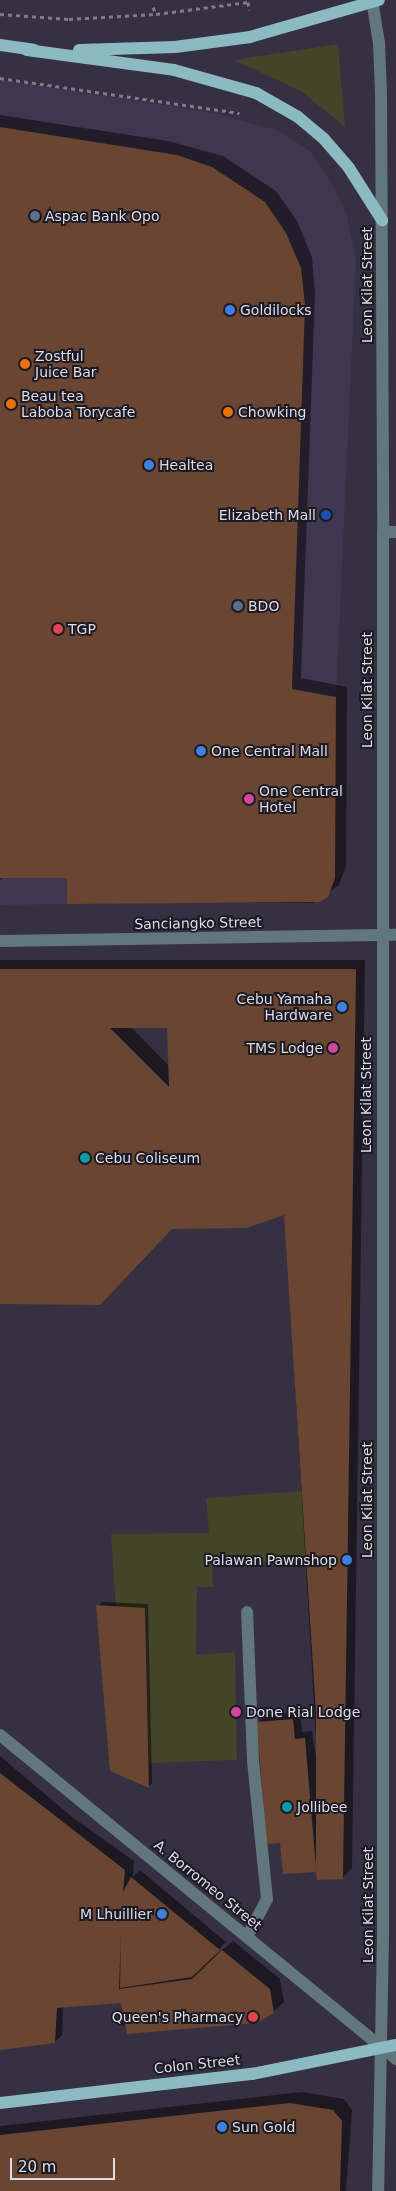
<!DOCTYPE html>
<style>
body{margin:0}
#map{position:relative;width:396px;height:2191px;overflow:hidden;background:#363043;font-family:"DejaVu Sans",sans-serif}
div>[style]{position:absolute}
.built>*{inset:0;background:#3f3750}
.green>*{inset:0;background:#424527}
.shadow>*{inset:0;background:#0007}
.building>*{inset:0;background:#6a4531}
.path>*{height:3px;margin-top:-1.5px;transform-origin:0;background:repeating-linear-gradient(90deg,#807b8b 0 4px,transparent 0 8px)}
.minor>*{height:12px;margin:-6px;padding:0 6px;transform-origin:6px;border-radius:6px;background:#61777c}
.major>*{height:12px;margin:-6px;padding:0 6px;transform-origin:6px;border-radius:6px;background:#8cbac3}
.dots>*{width:14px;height:14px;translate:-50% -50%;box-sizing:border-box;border:2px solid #1c1a22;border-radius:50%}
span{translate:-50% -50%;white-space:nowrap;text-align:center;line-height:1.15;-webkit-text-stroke:4px #1c1a22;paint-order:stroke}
.poi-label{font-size:14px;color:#dedbe7}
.left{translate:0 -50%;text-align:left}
.right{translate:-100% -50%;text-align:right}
.street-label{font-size:14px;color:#dedbe7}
.scale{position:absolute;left:10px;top:2158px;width:105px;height:22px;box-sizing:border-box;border:2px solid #dedbe7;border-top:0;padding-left:6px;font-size:15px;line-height:18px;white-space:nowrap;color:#dedbe7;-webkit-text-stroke:4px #1c1a22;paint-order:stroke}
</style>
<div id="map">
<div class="built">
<i style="clip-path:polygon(0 80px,214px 113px,279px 131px,310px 151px,332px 184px,346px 212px,356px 261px,336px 697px,67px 648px,67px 904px,0 905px)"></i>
</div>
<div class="green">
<i style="clip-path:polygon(338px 44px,345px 127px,301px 91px,234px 60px)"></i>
<i style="clip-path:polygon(302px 1491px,306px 1563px,212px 1562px,213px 1587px,197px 1587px,196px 1655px,235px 1652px,237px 1760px,149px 1763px,145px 1608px,116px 1609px,111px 1534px,209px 1533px,206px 1498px)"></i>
</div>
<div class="shadow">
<i style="clip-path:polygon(0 115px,168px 141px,223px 156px,276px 191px,297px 221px,312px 257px,315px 294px,301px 678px,347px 687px,346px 866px,339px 885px,313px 903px,68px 902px,68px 877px,4px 877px,0 881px)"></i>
<i style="clip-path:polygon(evenodd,0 960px,365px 960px,352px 1868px,342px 1878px,317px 1870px,281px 1841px,258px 1723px,265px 1715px,300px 1712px,302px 1732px,312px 1731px,318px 1771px,285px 1213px,172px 1228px,0 1303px,0 960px,169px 1026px,169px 1066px,131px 1027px,169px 1026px)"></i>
<i style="clip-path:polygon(102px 1602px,148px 1604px,152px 1783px,149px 1787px,98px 1606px)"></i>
<i style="clip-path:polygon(0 1756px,72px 1817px,134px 1861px,133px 1877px,140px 1870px,226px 1942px,198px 1970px,233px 1941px,280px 1979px,284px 2002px,273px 2012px,122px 2002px,63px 2007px,62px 2035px,55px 2042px,0 2048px)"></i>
<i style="clip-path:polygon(302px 2092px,344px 2099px,352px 2110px,346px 2191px,0 2191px,0 2126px)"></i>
</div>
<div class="building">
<i style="clip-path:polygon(0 127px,177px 155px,212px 167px,265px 202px,286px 233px,301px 268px,305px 305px,292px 689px,336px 697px,335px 878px,328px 897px,320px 902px,67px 904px,67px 878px,0 878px)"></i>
<i style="clip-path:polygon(evenodd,0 969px,356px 969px,343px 1879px,317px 1880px,316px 1872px,283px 1874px,280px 1843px,266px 1844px,257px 1722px,293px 1719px,295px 1739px,305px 1738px,316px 1867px,316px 1713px,284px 1215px,246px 1228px,172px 1229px,100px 1305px,0 1304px,0 969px,110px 1028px,167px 1028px,169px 1087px,110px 1028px)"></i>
<i style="clip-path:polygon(96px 1605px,145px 1608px,149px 1788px,110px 1771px)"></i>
<i style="clip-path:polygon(0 1773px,125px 1870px,123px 1892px,131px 1877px,220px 1950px,192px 1977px,120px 1988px,121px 1934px,119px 1989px,192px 1979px,222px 1950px,270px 1989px,274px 2013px,257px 2023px,127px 2034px,121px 2003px,57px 2008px,55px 2043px,0 2050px)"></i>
<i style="clip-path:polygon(290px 2103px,333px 2110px,342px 2121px,340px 2191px,0 2191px,0 2135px)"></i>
</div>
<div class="path">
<i style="left:153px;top:7px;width:8px;rotate:67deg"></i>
<i style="left:156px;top:14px;width:93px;rotate:-7.4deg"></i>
<i style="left:248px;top:2px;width:8px;rotate:83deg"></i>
<i style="left:0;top:14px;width:69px;rotate:4.1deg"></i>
<i style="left:69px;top:19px;width:87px;rotate:-3.3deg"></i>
<i style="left:0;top:78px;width:242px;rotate:8.3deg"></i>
</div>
<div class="minor">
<i style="left:372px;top:0;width:44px;rotate:80.8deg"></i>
<i style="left:379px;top:43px;width:50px;rotate:87.7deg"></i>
<i style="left:381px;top:93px;width:439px;rotate:89.7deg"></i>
<i style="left:383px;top:532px;width:1406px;rotate:90deg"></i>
<i style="left:383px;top:1938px;width:253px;rotate:91.1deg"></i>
<i style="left:383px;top:532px;width:13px"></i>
<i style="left:0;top:941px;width:396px;rotate:-0.9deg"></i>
<i style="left:0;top:1735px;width:512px;rotate:39.29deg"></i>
<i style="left:247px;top:1937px;width:43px;rotate:-62.2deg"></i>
<i style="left:267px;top:1899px;width:140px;rotate:-95.8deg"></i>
<i style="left:253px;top:1760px;width:148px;rotate:-92.3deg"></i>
</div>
<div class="major">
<i style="left:0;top:45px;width:34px;rotate:8deg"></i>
<i style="left:27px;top:50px;width:148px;rotate:7.7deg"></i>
<i style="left:174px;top:70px;width:85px;rotate:15.7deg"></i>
<i style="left:256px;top:93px;width:48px;rotate:29.7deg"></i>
<i style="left:298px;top:117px;width:34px;rotate:40deg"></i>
<i style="left:324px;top:139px;width:38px;rotate:49deg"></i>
<i style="left:349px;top:168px;width:62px;rotate:57.6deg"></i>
<i style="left:79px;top:50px;width:96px;rotate:-1.8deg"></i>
<i style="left:175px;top:47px;width:76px;rotate:-7.6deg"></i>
<i style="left:250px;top:37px;width:134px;rotate:-16deg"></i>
<i style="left:0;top:2103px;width:254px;rotate:-6.6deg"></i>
<i style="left:252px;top:2074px;width:147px;rotate:-11.4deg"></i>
</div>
<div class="dots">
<i style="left:35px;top:216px;background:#5c6f8a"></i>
<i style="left:230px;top:310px;background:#3f7fe0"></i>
<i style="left:25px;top:364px;background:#e8710a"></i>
<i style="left:11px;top:404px;background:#e8710a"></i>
<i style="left:228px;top:412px;background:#e8710a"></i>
<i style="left:149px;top:465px;background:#3f7fe0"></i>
<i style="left:326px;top:515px;background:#1a4fb4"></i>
<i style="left:238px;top:606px;background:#5c6f8a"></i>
<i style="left:58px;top:629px;background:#e0444e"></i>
<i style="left:201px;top:751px;background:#3f7fe0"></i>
<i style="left:249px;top:799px;background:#d1479c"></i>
<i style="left:342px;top:1007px;background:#3f7fe0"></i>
<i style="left:333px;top:1048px;background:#d1479c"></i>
<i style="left:85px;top:1158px;background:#0f9aa8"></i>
<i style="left:347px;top:1560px;background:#3f7fe0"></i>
<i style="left:236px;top:1712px;background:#d1479c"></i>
<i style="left:287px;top:1807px;background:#0f9aa8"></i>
<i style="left:162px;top:1914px;background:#3f7fe0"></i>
<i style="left:253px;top:2017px;background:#e0444e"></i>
<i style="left:222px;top:2127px;background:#3f7fe0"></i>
</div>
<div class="poi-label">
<span class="left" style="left:45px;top:216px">Aspac Bank Opo</span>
<span class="left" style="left:240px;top:310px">Goldilocks</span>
<span class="left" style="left:35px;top:364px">Zostful<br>Juice Bar</span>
<span class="left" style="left:21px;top:404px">Beau tea<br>Laboba Torycafe</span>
<span class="left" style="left:238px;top:412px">Chowking</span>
<span class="left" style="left:159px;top:465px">Healtea</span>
<span class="right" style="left:316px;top:515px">Elizabeth Mall</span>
<span class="left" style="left:248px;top:606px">BDO</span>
<span class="left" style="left:68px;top:629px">TGP</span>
<span class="left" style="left:211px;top:751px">One Central Mall</span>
<span class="left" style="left:259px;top:799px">One Central<br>Hotel</span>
<span class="right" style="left:332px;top:1007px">Cebu Yamaha<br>Hardware</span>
<span class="right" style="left:323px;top:1048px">TMS Lodge</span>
<span class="left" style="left:95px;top:1158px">Cebu Coliseum</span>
<span class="right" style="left:337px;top:1560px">Palawan Pawnshop</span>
<span class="left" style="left:246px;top:1712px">Done Rial Lodge</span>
<span class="left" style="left:297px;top:1807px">Jollibee</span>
<span class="right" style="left:152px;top:1914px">M Lhuillier</span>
<span class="right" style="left:243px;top:2017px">Queen's Pharmacy</span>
<span class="left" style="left:232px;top:2127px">Sun Gold</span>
</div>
<div class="street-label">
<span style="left:367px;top:285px;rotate:-90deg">Leon Kilat Street</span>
<span style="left:367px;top:690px;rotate:-90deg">Leon Kilat Street</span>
<span style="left:198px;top:923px;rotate:-1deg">Sanciangko Street</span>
<span style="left:366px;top:1095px;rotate:-90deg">Leon Kilat Street</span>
<span style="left:367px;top:1500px;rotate:-90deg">Leon Kilat Street</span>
<span style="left:208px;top:1885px;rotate:39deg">A. Borromeo Street</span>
<span style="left:368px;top:1905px;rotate:-90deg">Leon Kilat Street</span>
<span style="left:197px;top:2064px;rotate:-6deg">Colon Street</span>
</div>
<div class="scale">20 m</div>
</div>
